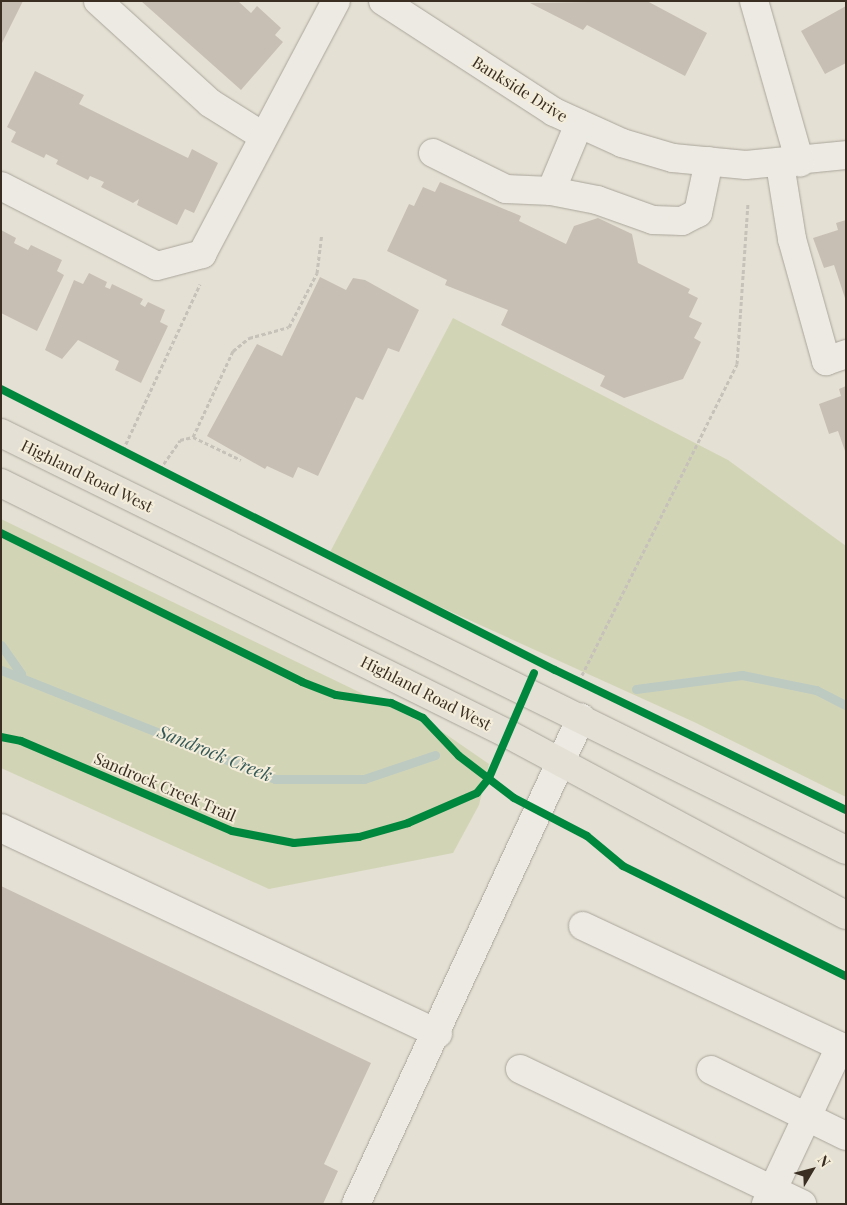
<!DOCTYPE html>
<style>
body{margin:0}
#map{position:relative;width:847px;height:1205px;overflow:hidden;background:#e4e0d3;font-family:"Playfair Display",serif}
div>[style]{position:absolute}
.green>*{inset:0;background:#d2d4b6}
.stream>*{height:9px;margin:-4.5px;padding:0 4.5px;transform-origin:4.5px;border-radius:4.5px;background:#bccac2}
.building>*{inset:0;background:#c8bfb4}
.path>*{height:3px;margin-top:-1.5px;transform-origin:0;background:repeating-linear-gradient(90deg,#c6c2ba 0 4px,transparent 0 6.5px)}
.roads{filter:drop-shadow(0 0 1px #aaa59b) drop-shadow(0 0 1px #aaa59b)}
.minor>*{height:28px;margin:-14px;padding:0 14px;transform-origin:14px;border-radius:14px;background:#edeae3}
.major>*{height:28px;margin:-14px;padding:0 14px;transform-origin:14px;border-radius:14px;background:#e4e0d6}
.cycleway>*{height:8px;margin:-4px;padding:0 4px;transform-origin:4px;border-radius:4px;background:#00873e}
span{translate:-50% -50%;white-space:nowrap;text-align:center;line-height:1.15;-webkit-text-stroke:4px #f4edda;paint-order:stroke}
.street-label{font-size:16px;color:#3a2e22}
.water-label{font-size:18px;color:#335857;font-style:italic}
.frame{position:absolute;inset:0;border:2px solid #3a2e22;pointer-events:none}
.north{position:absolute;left:787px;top:1145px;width:50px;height:50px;-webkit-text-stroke:4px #f4edda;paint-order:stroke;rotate:53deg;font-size:14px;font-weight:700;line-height:20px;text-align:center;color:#3a2e22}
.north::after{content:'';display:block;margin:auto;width:18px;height:22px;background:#3a2e22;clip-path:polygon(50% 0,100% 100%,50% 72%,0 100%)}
</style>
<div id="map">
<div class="green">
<i style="clip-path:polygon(453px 318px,728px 460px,846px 546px,846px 797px,694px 722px,328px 556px)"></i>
<i style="clip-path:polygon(1px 519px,444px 733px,489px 764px,479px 805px,453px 853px,269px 889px,1px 768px)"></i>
</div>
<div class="stream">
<i style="left:1px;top:645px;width:35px;rotate:55deg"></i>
<i style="left:1px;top:670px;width:295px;rotate:21.7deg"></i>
<i style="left:275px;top:779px;width:89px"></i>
<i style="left:364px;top:779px;width:75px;rotate:-18.7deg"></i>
<i style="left:636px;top:689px;width:107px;rotate:-7.5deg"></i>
<i style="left:742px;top:675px;width:76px;rotate:11.5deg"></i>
<i style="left:816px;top:690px;width:34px;rotate:27deg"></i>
</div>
<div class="building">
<i style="clip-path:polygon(1px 1px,23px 1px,1px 45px)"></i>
<i style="clip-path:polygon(141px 1px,238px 1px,251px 13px,257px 6px,281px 28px,275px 35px,283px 42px,241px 90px)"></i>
<i style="clip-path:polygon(647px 1px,707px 33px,685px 76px,587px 25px,583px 30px,530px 3px)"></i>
<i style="clip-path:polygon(846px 6px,846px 63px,825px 74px,801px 31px)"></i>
<i style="clip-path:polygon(35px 71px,84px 95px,79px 104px,188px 158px,192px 149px,218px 163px,194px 213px,185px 209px,177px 225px,137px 205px,139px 199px,133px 203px,101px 187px,104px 182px,90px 176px,88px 180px,56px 164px,58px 160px,46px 154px,44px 158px,11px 142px,16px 132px,7px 127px)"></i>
<i style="clip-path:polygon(440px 182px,521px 216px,519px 221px,566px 244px,574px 226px,598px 218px,632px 234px,638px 263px,690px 289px,688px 293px,698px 298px,689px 317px,702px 323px,694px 338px,701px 342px,683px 379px,624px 398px,600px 386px,605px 376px,501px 325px,508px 310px,445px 285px,447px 280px,387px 251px,409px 204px,414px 206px,423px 187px,435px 192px)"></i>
<i style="clip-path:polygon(846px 220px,846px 298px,845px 298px,834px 265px,824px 268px,813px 238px,838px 230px,836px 223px)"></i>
<i style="clip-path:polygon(1px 230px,16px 238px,14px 243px,28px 250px,31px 245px,62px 260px,57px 271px,64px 275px,37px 331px,1px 313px)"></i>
<i style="clip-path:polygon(89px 273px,107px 282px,105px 287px,110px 289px,112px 284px,143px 299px,140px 304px,145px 307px,148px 302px,165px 310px,160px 322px,168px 326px,141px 383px,115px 370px,119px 361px,78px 340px,62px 359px,45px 350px,74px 280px,83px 284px)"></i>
<i style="clip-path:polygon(320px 277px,346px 290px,353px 278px,365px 280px,419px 310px,399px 352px,388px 348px,363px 400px,356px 397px,318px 476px,298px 467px,293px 478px,267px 466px,265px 469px,207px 436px,257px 344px,282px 356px)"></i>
<i style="clip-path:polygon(846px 386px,846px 451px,845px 451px,838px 431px,829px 434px,819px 404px,841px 396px,839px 389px)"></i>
<i style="clip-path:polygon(1px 886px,371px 1063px,324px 1164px,338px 1171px,323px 1204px,1px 1204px)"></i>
</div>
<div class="path">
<i style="left:193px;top:437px;width:95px;rotate:-65.1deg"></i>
<i style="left:233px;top:351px;width:21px;rotate:-39deg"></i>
<i style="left:249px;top:338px;width:41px;rotate:-15.4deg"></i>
<i style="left:289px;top:327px;width:61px;rotate:-62.6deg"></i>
<i style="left:317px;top:273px;width:38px;rotate:-83deg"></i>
<i style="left:123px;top:450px;width:183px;rotate:-65.1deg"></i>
<i style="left:160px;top:469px;width:35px;rotate:-55deg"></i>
<i style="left:180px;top:440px;width:13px;rotate:-13deg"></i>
<i style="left:193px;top:437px;width:53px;rotate:25.6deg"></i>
<i style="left:579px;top:681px;width:354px;rotate:-63.5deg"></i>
<i style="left:737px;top:364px;width:161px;rotate:-86.1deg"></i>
</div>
<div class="roads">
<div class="minor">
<i style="left:98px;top:1px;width:151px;rotate:42.3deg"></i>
<i style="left:210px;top:103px;width:62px;rotate:31.9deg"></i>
<i style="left:383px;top:1px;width:204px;rotate:33deg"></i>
<i style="left:554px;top:112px;width:75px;rotate:24.5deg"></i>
<i style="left:622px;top:143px;width:53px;rotate:16.4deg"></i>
<i style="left:673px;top:158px;width:73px;rotate:5.5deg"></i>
<i style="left:746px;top:165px;width:100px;rotate:-5.7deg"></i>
<i style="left:754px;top:1px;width:168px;rotate:74.1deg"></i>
<i style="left:433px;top:153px;width:81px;rotate:26.3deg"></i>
<i style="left:506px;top:189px;width:45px;rotate:2.5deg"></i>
<i style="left:551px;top:191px;width:47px;rotate:11.1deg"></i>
<i style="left:597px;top:200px;width:59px;rotate:19.7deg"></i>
<i style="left:653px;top:220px;width:29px;rotate:2deg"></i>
<i style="left:682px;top:221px;width:18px;rotate:-27deg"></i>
<i style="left:698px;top:213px;width:53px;rotate:-78.1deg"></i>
<i style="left:780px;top:164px;width:76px;rotate:80.9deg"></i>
<i style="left:792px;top:239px;width:127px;rotate:74.4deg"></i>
<i style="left:826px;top:361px;width:21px;rotate:-19deg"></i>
<i style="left:1px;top:186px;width:175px;rotate:27.1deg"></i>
<i style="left:157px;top:266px;width:47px;rotate:-14.9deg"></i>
<i style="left:202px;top:254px;width:286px;rotate:-62.1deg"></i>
<i style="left:551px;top:191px;width:73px;rotate:-67.3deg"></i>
<i style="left:1px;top:828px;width:483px;rotate:25.2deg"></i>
<i style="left:583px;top:926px;width:290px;rotate:25.1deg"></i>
<i style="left:520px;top:1069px;width:313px;rotate:25.6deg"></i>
<i style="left:711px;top:1070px;width:150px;rotate:26.1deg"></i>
<i style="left:356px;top:1204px;width:536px;rotate:-65.16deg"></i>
<i style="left:766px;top:1204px;width:174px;rotate:-64.8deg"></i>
</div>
<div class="major">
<i style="left:1px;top:433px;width:942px;rotate:26.27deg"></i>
<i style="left:1px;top:483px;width:566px;rotate:26.34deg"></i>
<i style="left:508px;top:734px;width:383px;rotate:28.2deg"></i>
</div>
</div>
<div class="cycleway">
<i style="left:1px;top:389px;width:621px;rotate:26.9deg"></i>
<i style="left:555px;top:670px;width:323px;rotate:25.7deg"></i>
<i style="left:1px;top:533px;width:336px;rotate:26.3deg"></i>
<i style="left:302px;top:682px;width:36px;rotate:21deg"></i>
<i style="left:336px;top:695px;width:56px;rotate:8.3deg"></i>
<i style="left:391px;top:703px;width:35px;rotate:25deg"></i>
<i style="left:423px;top:718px;width:52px;rotate:46.5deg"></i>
<i style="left:459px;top:756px;width:69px;rotate:37.4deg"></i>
<i style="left:514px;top:798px;width:82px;rotate:27.5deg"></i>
<i style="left:587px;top:836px;width:47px;rotate:39.8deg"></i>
<i style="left:623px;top:866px;width:249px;rotate:26.3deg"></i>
<i style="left:1px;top:737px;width:20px;rotate:11deg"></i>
<i style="left:21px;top:741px;width:229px;rotate:23.1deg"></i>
<i style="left:232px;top:831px;width:63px;rotate:11deg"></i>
<i style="left:294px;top:843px;width:65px;rotate:-5.3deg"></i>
<i style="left:359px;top:837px;width:51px;rotate:-15.9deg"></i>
<i style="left:408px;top:823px;width:75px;rotate:-23.5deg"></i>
<i style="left:477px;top:793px;width:19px;rotate:-51deg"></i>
<i style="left:489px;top:778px;width:114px;rotate:-66.8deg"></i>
</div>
<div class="street-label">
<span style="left:520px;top:89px;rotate:32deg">Bankside Drive</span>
<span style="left:87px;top:476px;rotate:26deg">Highland Road West</span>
<span style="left:426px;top:693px;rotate:27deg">Highland Road West</span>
<span style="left:165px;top:787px;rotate:23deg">Sandrock Creek Trail</span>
</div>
<div class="water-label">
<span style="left:215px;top:753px;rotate:22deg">Sandrock Creek</span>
</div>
<div class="frame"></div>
<div class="north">N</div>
</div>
